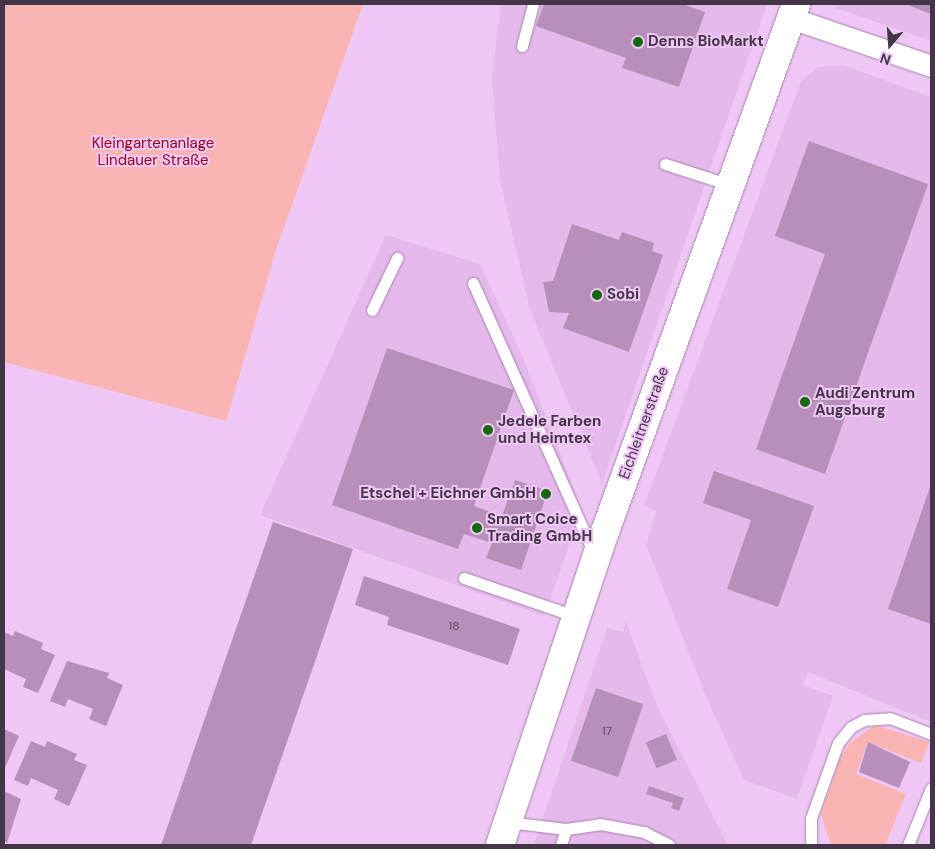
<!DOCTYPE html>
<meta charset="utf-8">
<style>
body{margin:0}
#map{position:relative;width:935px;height:849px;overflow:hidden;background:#efc7f5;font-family:"DM Sans",sans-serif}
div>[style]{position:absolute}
.built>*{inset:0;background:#e6b9ec}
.green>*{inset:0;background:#fab4b1}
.building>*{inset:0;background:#b690bb;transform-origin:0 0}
.roads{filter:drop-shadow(0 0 1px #a883ae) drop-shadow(0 0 1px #a883ae)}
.lane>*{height:11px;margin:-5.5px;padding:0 5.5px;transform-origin:5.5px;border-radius:5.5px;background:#fff}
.street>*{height:21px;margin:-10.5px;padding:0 10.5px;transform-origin:10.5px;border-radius:10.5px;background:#fff}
.secondary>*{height:28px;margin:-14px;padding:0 14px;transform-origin:14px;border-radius:14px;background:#fff}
.dots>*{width:14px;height:14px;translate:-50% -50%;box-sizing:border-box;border:2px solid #efc7f5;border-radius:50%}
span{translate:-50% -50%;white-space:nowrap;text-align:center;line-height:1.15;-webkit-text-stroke:4px #efc7f5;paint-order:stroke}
.number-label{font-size:12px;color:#614c65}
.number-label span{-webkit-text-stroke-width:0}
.poi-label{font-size:15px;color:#453548;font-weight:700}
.left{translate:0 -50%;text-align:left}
.right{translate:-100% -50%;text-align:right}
.park-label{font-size:15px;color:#950820}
.street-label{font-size:15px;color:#453548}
.frame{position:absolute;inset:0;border:5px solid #453548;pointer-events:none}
.north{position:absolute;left:865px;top:20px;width:50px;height:50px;-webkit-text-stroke:4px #efc7f5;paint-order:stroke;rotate:198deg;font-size:14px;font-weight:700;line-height:20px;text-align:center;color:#453548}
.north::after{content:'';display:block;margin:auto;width:18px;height:22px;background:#453548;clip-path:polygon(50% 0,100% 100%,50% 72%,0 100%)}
</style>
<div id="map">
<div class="built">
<i style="clip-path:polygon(501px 4px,767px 4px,602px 484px,530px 310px,500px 180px,492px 79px)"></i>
<i style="clip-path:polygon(837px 4px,931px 4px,931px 41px,836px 8px)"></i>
<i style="clip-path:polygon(843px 65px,931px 97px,931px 722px,808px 672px,803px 685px,833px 696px,797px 799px,744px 780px,707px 699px,646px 545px,656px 511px,644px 506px,801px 81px,818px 67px)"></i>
<i style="clip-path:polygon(386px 235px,480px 264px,523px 358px,582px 510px,544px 616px,260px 515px)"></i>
<i style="clip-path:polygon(626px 621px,657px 706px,728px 845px,534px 845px,607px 628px,623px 632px)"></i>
</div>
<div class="green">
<i style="clip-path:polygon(4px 4px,363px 4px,276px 250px,226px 421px,4px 362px)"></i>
<i style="clip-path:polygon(875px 725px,929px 742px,921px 763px,868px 742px,856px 774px,906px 794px,885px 845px,831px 845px,821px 814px,841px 756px,850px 743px)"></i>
</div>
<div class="building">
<i style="clip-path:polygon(544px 4px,683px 4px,705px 12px,679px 87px,622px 68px,626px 58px,536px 26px)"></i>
<i style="clip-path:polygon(905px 4px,931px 4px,931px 14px)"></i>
<i style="clip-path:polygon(809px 141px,928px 184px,825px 474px,756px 449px,825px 254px,775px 236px)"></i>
<i style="clip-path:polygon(572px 224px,619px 240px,622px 232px,654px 243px,652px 251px,663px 255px,629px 352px,563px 328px,569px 313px,549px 312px,543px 282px,553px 281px)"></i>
<i style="clip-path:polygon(387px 348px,514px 390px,474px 506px,502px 516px,515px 480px,548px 491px,521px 570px,486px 558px,492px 543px,464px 534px,458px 549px,332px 505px)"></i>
<i style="clip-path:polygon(714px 471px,814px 506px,778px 607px,727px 589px,751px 520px,703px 503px)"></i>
<i style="clip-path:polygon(931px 484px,931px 624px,888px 609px)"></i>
<i style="clip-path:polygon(273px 522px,353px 549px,318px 653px,251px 845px,161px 845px)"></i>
<i style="clip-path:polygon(364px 576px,520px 629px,508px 665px,387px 625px,389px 617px,355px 605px)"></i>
<i style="clip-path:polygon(15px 631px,43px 643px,41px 649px,55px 655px,38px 693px,23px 687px,26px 679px,4px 669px,4px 632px,13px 636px)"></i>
<i style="clip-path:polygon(67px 661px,109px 673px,107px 678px,123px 685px,106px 726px,89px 719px,93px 709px,68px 699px,65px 707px,50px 701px)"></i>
<i style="left:596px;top:688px;width:50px;height:77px;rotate:19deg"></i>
<i style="clip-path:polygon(4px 723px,4px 729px,19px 736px,4px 770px)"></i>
<i style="left:666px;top:734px;width:28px;height:22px;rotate:67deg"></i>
<i style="clip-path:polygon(31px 741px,45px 747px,47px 741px,77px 754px,74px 760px,87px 765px,69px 806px,54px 799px,58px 790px,31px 778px,28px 786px,14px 780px)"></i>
<i style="clip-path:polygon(868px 742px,910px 762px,899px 788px,859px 772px)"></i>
<i style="clip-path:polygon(649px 786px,684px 798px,679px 811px,671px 808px,673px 803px,646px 794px)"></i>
<i style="clip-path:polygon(4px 791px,21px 799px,7px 843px,4px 841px)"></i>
</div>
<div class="roads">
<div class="lane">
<i style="left:522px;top:46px;width:43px;rotate:-75.3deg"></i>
<i style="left:665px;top:164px;width:68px;rotate:17.9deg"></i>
<i style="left:473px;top:283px;width:296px;rotate:65.9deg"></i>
<i style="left:372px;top:310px;width:58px;rotate:-64.3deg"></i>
<i style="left:464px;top:578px;width:120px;rotate:19deg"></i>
<i style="left:508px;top:822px;width:58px;rotate:6.9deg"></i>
<i style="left:566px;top:829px;width:34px;rotate:-8deg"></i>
<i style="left:600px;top:824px;width:45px;rotate:10.3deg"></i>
<i style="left:644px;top:832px;width:28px;rotate:27deg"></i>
<i style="left:561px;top:845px;width:17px;rotate:-73deg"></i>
<i style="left:811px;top:845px;width:27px;rotate:-90deg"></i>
<i style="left:811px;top:818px;width:80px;rotate:-70.2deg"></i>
<i style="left:838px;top:743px;width:21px;rotate:-51deg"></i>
<i style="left:851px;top:727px;width:15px;rotate:-28deg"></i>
<i style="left:864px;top:720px;width:26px;rotate:-4deg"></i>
<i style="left:890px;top:718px;width:44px;rotate:21.3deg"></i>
<i style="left:908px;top:845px;width:61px;rotate:-68deg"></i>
</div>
<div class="street">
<i style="left:791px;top:18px;width:148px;rotate:18.9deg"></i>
</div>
<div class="secondary">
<i style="left:500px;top:845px;width:330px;rotate:-71.5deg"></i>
<i style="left:605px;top:532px;width:561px;rotate:-70.11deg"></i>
</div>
</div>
<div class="dots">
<i style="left:638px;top:42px;background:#14690f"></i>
<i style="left:597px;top:295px;background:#14690f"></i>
<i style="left:805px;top:402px;background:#14690f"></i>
<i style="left:488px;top:430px;background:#14690f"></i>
<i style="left:546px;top:494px;background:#14690f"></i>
<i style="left:477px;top:528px;background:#14690f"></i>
</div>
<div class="number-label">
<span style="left:454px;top:627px">18</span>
<span style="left:607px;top:732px">17</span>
</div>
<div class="poi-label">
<span class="left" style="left:648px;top:42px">Denns BioMarkt</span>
<span class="left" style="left:607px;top:295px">Sobi</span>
<span class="left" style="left:815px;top:402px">Audi Zentrum<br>Augsburg</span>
<span class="left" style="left:498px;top:430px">Jedele Farben<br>und Heimtex</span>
<span class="right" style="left:536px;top:494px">Etschel + Eichner GmbH</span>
<span class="left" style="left:487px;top:528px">Smart Coice<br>Trading GmbH</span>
</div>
<div class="park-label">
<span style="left:153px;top:152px">Kleingartenanlage<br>Lindauer Straße</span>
</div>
<div class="street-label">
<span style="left:644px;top:423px;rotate:-70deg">Eichleitnerstraße</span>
</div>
<div class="frame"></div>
<div class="north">N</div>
</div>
